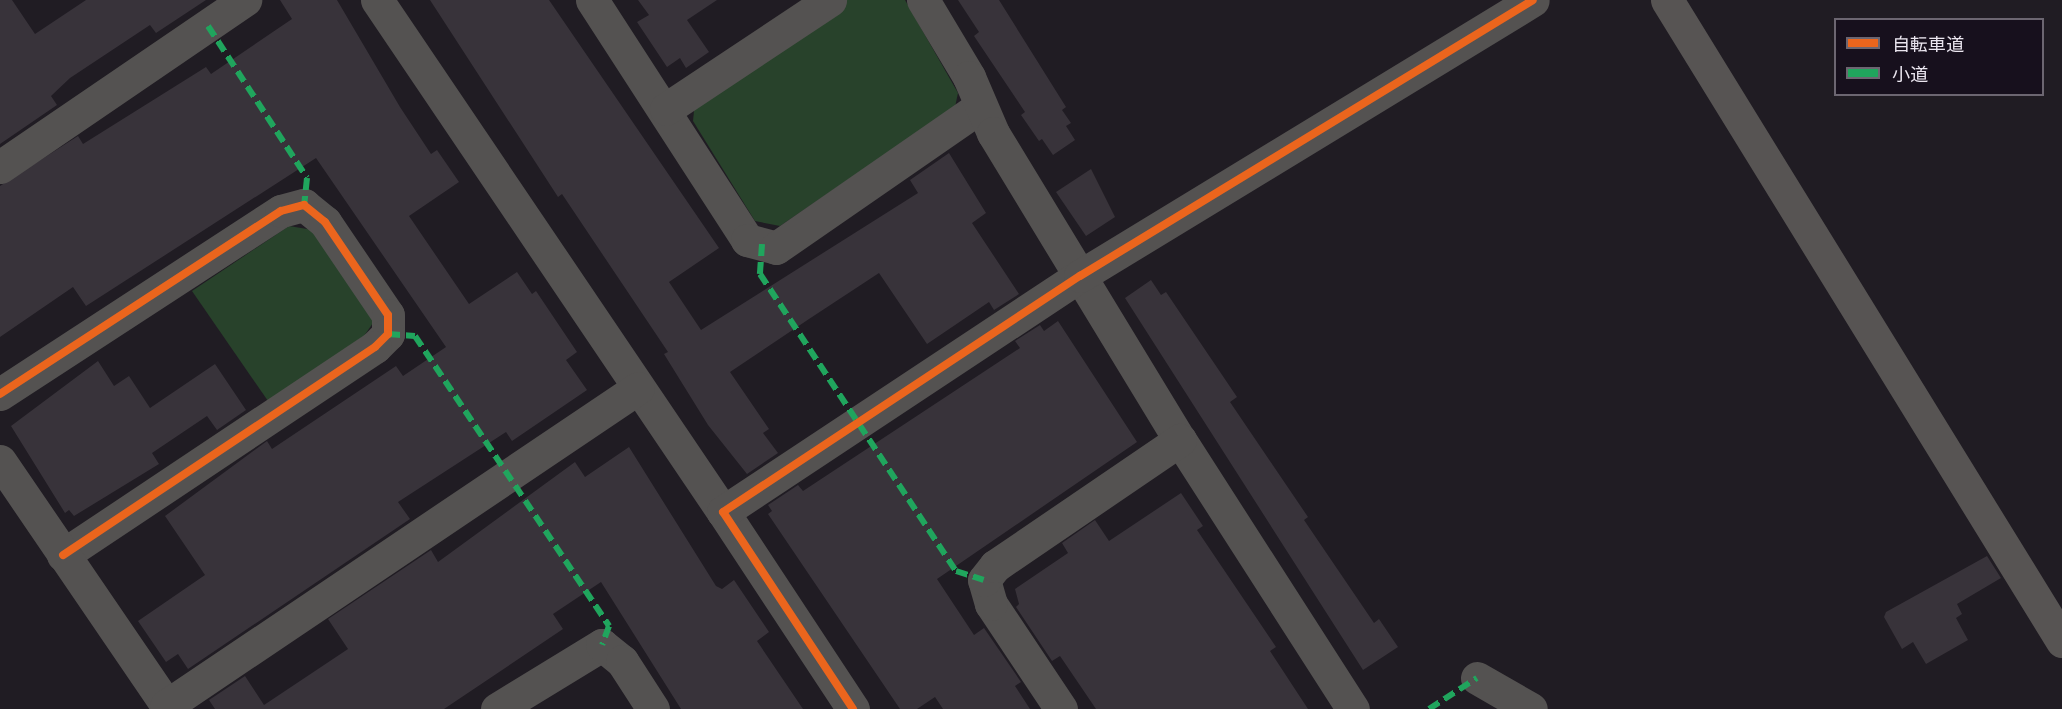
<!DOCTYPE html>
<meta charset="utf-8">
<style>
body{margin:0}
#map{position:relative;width:2062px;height:709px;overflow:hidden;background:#201c23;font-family:"Roboto Condensed","Noto Sans JP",sans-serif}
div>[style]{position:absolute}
.green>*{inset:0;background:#28422b}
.building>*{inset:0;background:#38333a}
.street>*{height:33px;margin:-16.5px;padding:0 16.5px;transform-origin:16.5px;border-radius:16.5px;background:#545251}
.secondary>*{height:33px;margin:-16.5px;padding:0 16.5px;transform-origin:16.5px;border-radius:16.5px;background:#575453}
.quiet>*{height:6px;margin-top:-3px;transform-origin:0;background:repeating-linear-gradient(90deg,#20a55d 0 12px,transparent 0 18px)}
.cycleway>*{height:8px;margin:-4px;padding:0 4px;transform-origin:4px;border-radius:4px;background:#eb651d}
span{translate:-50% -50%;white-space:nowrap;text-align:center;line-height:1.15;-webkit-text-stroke:4.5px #17101d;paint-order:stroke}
.legend{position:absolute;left:1834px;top:18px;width:210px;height:78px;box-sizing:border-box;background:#17101d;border:2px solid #6c6671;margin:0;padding:8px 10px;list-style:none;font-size:18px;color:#ebe6f0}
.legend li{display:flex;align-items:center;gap:12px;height:30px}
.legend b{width:30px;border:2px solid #6c6671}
</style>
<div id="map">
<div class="green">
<i style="clip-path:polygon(845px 0,905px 0,958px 93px,955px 107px,780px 226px,755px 221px,693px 121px,695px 101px)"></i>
<i style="clip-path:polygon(289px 226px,313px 230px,375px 320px,364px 336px,268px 401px,192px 291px)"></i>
</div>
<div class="building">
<i style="clip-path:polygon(0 0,12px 0,35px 34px,86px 0,206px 0,156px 33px,150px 25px,70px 78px,51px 96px,57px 105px,0 144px)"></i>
<i style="clip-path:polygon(280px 0,337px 0,400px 107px,431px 154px,437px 150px,459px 182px,409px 216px,469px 304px,517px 272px,532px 294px,536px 291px,577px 352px,566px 360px,587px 390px,512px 441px,506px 432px,398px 502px,410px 519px,188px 669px,178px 654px,166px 662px,138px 621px,205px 575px,165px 516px,267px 441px,272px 449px,396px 366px,403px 376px,446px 347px,316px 158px,86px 306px,73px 287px,0 337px,0 186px,78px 136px,83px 144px,206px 67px,211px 74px,292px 19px)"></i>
<i style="clip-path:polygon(430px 0,549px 0,719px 248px,669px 282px,701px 330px,918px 193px,910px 180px,949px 153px,986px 213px,972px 223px,1019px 294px,994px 310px,989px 302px,927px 344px,879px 273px,809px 319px,730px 372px,769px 429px,763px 433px,778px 453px,747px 474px,708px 425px,664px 354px,668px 352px,562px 194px,558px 197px)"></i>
<i style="clip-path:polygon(638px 0,717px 0,687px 20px,709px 52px,686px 68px,680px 58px,667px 67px,637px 22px,649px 15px)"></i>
<i style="clip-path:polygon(958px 0,999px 0,1066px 107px,1062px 110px,1071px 123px,1066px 126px,1075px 140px,1053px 155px,1042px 139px,1039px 141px,1021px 115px,1025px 112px,974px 36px,979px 32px)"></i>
<i style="clip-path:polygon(1091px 169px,1115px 217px,1086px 236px,1056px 192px)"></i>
<i style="clip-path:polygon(1151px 280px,1161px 295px,1166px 292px,1237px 397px,1230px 402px,1308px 517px,1304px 520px,1374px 623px,1379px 619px,1398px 647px,1363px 670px,1125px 298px)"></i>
<i style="clip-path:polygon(1058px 321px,1137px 442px,937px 579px,974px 635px,984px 628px,1021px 682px,1015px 686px,1030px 709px,943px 709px,935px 697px,917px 709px,900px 709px,768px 514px,772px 511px,768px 505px,798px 485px,803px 491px,1020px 348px,1015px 341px,1040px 325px,1044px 331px)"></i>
<i style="clip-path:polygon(98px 361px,114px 386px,129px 376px,150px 408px,215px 364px,246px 410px,217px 430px,207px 416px,152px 453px,159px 464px,74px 516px,69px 510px,65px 513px,11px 426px)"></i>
<i style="clip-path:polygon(629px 447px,716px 586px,722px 589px,734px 580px,769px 632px,757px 641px,803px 709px,681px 709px,601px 582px,553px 614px,563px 629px,444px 709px,215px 709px,209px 700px,245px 676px,264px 705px,348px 649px,328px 619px,431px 550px,438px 562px,575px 462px,585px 477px)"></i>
<i style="clip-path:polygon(1181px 493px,1203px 526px,1197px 530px,1276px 647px,1270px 651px,1308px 709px,1096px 709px,1060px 656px,1052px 661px,1016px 607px,1019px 604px,1015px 589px,1068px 553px,1062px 543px,1095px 520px,1109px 541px)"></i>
<i style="clip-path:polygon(1987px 556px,2001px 578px,1957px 604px,1962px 614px,1956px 618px,1968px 640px,1926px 664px,1913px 642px,1902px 649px,1884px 617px,1886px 612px)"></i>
</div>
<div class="street">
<i style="left:377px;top:0;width:618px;rotate:55.95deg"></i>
<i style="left:592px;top:0;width:286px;rotate:57.1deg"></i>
<i style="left:747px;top:240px;width:30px;rotate:15deg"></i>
<i style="left:776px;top:248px;width:248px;rotate:-34.7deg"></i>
<i style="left:923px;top:0;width:90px;rotate:59.1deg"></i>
<i style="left:969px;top:77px;width:61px;rotate:66.8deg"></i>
<i style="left:993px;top:133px;width:359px;rotate:58.7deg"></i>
<i style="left:1180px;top:440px;width:320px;rotate:57.3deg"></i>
<i style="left:666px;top:109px;width:197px;rotate:-33.6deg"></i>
<i style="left:0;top:167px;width:297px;rotate:-34.3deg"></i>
<i style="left:0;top:394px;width:335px;rotate:-33.1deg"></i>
<i style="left:281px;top:211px;width:24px;rotate:-15deg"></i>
<i style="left:304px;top:205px;width:27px;rotate:39deg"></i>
<i style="left:325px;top:222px;width:112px;rotate:55.9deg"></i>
<i style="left:388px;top:315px;width:19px;rotate:90deg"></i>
<i style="left:388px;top:334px;width:18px;rotate:135deg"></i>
<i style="left:375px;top:347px;width:375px;rotate:146.3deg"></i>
<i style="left:0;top:461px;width:300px;rotate:55.7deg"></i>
<i style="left:1477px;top:678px;width:62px;rotate:29.9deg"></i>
<i style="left:166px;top:706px;width:569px;rotate:-33.97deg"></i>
<i style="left:497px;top:709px;width:123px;rotate:-31.4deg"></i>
<i style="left:602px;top:645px;width:26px;rotate:39deg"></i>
<i style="left:622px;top:661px;width:57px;rotate:57.1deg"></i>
<i style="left:853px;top:709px;width:236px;rotate:-123.4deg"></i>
<i style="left:723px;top:512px;width:428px;rotate:-33.5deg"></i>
<i style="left:1080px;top:276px;width:530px;rotate:-31.35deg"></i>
<i style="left:1061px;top:709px;width:126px;rotate:-123.7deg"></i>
<i style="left:991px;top:604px;width:25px;rotate:-106deg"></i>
<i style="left:984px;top:580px;width:18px;rotate:-52deg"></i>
<i style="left:995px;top:566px;width:224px;rotate:-34.3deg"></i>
</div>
<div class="secondary">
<i style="left:1667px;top:0;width:753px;rotate:58.36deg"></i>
</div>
<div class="quiet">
<i style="left:208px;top:26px;width:181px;rotate:56.9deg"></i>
<i style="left:307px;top:178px;width:27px;rotate:96deg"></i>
<i style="left:762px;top:244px;width:30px;rotate:94deg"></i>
<i style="left:760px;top:274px;width:356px;rotate:56.6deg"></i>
<i style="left:956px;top:571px;width:29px;rotate:18deg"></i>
<i style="left:388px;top:334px;width:27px;rotate:4deg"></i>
<i style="left:415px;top:336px;width:349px;rotate:56.2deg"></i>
<i style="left:609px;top:626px;width:20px;rotate:110deg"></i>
<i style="left:1429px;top:709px;width:57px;rotate:-32.9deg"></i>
</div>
<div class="cycleway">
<i style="left:0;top:394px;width:335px;rotate:-33.1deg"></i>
<i style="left:281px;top:211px;width:24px;rotate:-15deg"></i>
<i style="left:304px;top:205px;width:27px;rotate:39deg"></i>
<i style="left:325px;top:222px;width:112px;rotate:55.9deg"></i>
<i style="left:388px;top:315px;width:19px;rotate:90deg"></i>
<i style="left:388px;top:334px;width:18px;rotate:135deg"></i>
<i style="left:375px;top:347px;width:375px;rotate:146.3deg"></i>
<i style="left:853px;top:709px;width:236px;rotate:-123.4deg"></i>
<i style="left:723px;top:512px;width:428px;rotate:-33.5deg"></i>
<i style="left:1080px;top:276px;width:530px;rotate:-31.35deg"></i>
</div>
<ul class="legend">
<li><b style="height:8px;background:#eb651d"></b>自転車道</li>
<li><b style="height:8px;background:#20a55d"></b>小道</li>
</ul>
</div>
